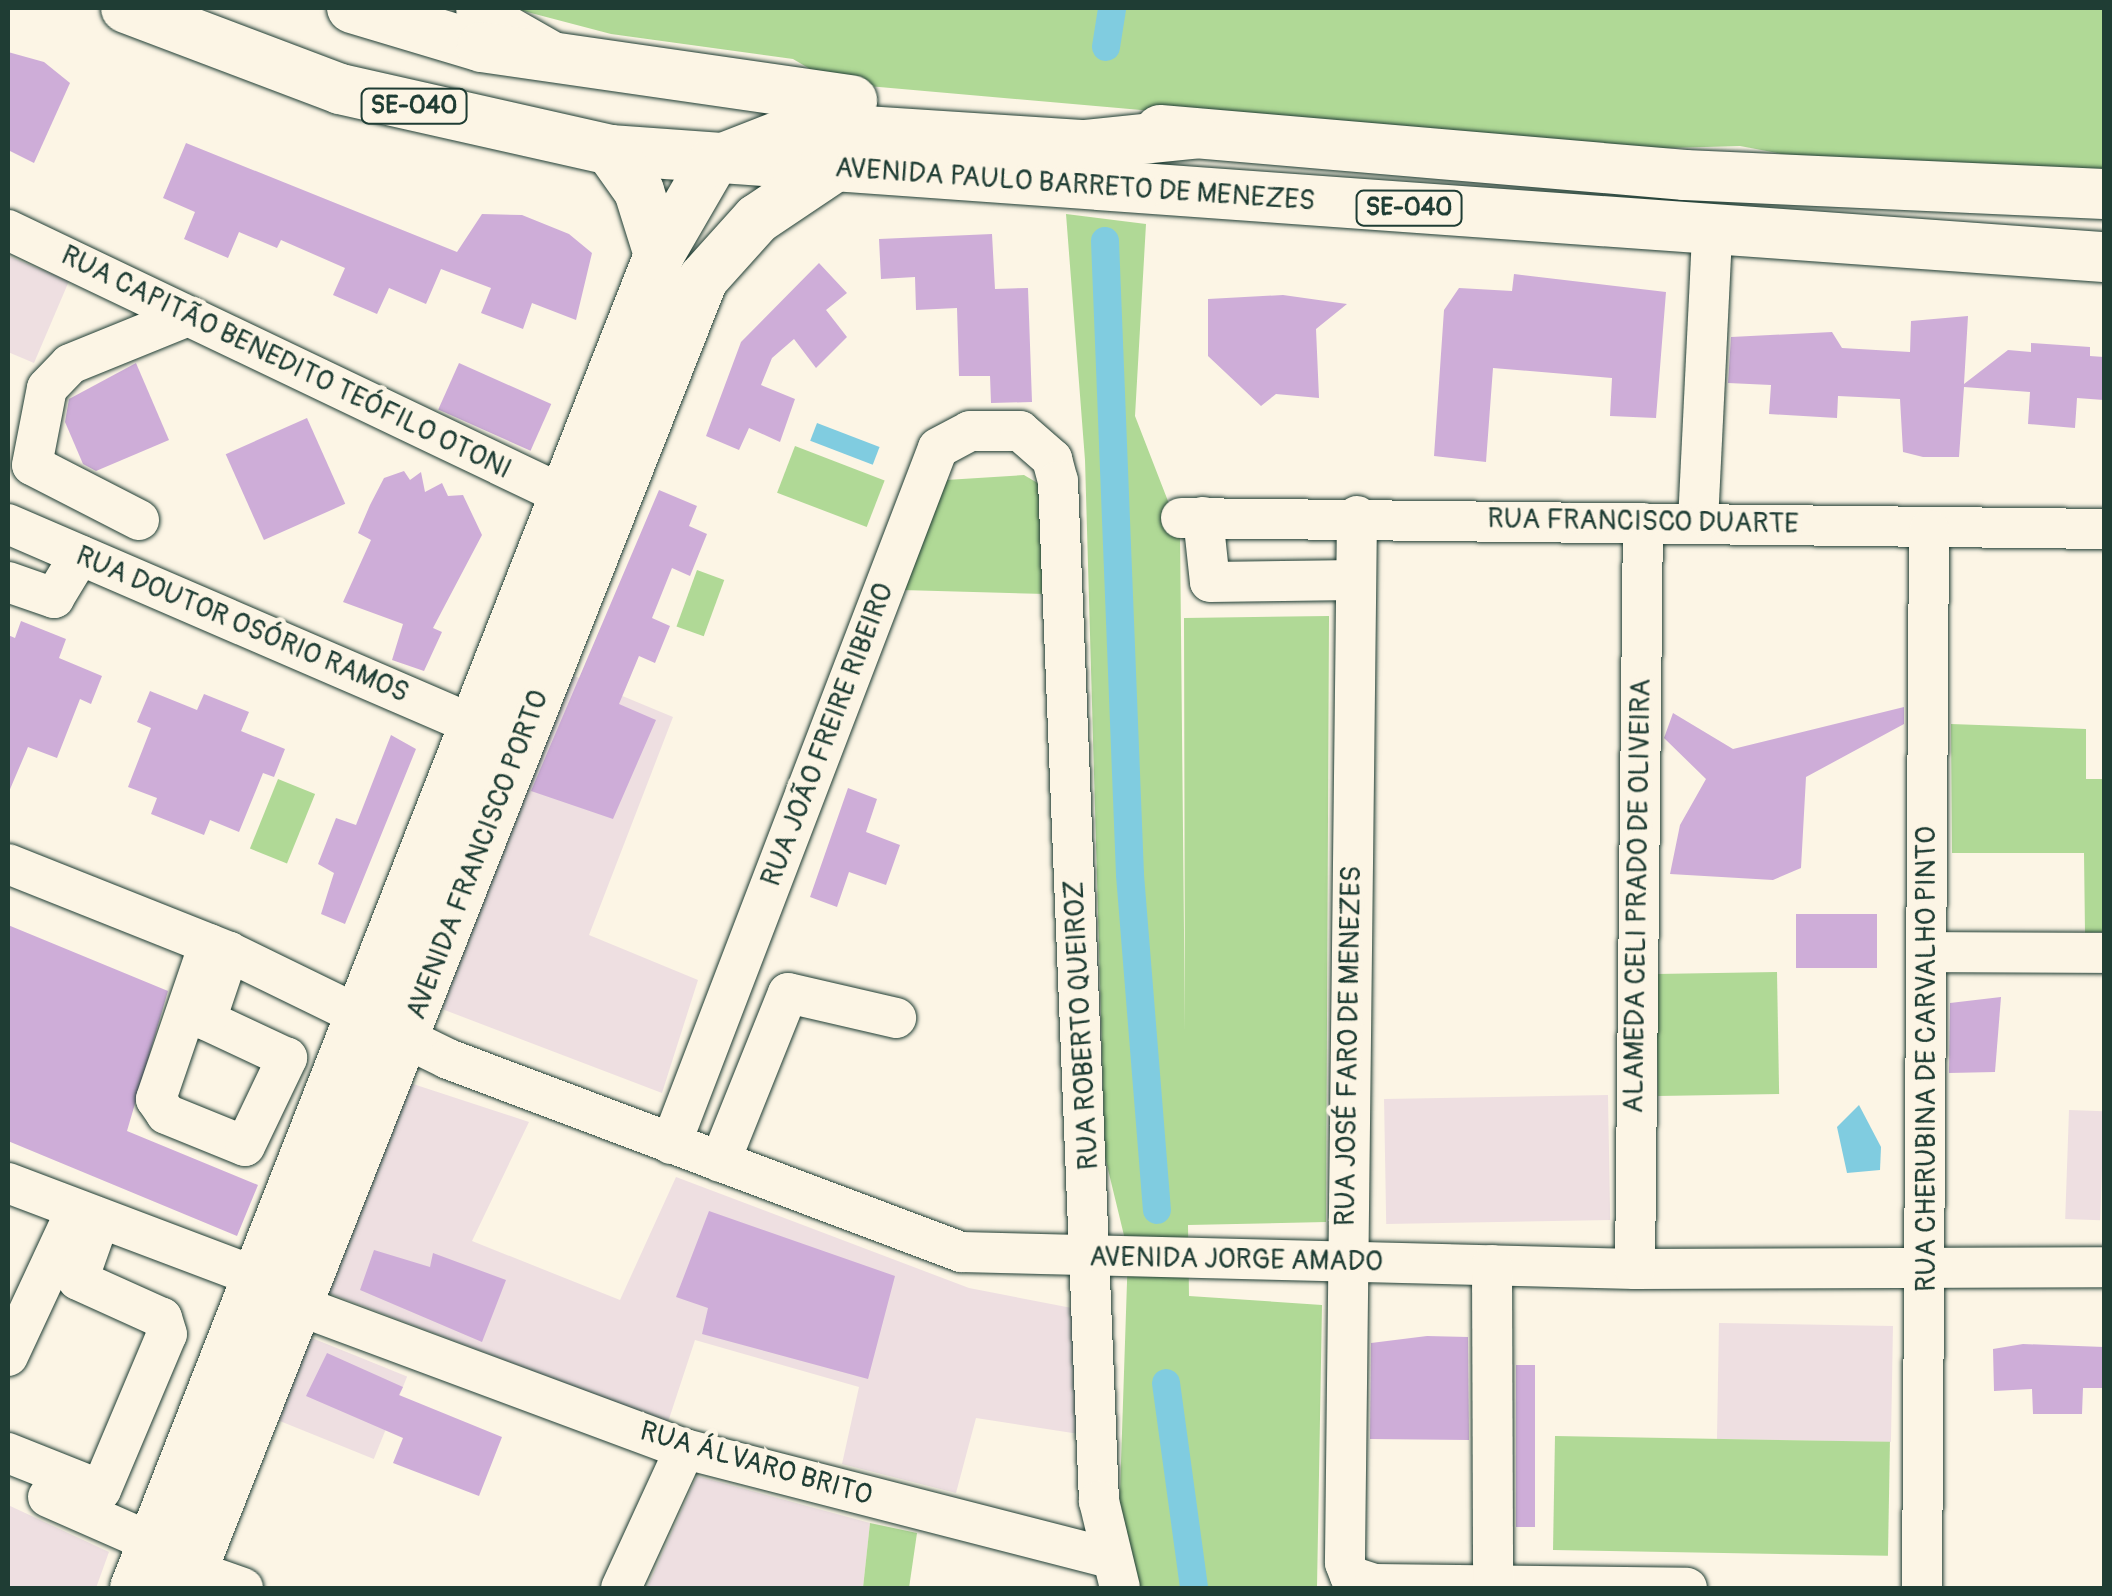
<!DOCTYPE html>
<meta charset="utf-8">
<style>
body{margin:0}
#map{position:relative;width:2112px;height:1596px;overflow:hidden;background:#fcf5e5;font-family:Pangolin,sans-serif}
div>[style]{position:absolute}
.built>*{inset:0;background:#eedfe1;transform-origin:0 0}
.green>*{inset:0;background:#b0d996;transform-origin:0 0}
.water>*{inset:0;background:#80cce0;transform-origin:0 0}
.canal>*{height:28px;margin:-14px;padding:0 14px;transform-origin:14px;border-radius:14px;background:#80cce0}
.building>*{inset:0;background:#ceadd8;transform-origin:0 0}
.roads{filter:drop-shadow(0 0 2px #1f3d34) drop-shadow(0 0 2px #1f3d34)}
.minor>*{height:40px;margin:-20px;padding:0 20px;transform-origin:20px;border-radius:20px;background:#fcf5e5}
.major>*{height:50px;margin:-25px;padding:0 25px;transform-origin:25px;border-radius:25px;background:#fcf5e5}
span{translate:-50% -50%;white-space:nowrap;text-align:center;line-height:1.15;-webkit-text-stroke:9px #fcf5e5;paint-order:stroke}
.shield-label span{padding:2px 8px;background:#fcf5e5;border:2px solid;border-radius:8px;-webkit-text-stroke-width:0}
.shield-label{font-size:25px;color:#1f3d34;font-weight:700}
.street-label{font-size:28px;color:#1f3d34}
.frame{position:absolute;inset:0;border:10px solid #1f3d34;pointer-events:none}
</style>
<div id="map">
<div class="built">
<i style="clip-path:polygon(8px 256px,69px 281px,34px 363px,8px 352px)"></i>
<i style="clip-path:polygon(567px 673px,673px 717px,589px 935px,698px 980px,662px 1093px,442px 1009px)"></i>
<i style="clip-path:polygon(407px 1082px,529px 1122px,472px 1241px,620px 1300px,676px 1177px,969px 1288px,1077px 1309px,1079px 1434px,976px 1418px,956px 1493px,842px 1464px,859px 1387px,695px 1340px,668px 1422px,326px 1292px)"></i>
<i style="left:1608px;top:1095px;width:125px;height:224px;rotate:89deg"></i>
<i style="left:2069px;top:1110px;width:35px;height:109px;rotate:2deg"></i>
<i style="left:1719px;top:1323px;width:174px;height:116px;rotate:1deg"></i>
<i style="left:307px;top:1336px;width:108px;height:89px;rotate:22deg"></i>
<i style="clip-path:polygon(697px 1476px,870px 1523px,863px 1588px,647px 1588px)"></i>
<i style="clip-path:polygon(8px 1505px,109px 1552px,96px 1588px,8px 1588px)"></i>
</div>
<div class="green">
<i style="clip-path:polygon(512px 8px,2104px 8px,2104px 169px,1877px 172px,1740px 146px,1596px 150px,834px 83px,793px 59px,611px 34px)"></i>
<i style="clip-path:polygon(1066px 214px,1146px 224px,1135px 416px,1180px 532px,1185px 1031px,1184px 618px,1329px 616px,1326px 1222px,1188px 1225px,1189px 1296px,1322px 1305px,1317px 1588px,1139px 1588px,1119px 1523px,1128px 1252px,1105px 1157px,1085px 460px)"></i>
<i style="left:795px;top:446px;width:96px;height:50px;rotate:21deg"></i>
<i style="clip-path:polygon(1024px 475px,1041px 485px,1046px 594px,902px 590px,946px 480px)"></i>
<i style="left:697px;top:570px;width:29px;height:60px;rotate:20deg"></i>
<i style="clip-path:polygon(1951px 724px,2086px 729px,2086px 779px,2104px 779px,2104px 932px,2085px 933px,2084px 853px,1952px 853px)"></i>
<i style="left:278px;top:779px;width:40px;height:75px;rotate:22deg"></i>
<i style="left:1777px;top:972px;width:122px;height:121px;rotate:89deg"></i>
<i style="left:1555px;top:1436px;width:335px;height:114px;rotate:1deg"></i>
<i style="clip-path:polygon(870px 1523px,917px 1533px,909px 1588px,863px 1588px)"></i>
</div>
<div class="water">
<i style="left:817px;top:423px;width:67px;height:19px;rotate:21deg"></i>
<i style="clip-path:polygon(1859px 1105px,1881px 1147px,1880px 1170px,1847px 1173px,1837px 1127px)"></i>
</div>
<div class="canal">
<i style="left:1106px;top:47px;width:39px;rotate:-81deg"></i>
<i style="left:1105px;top:241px;width:634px;rotate:87.74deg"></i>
<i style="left:1130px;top:875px;width:336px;rotate:85.4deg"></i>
<i style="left:1166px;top:1383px;width:207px;rotate:82.2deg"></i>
</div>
<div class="building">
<i style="clip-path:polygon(8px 52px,44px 62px,70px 83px,34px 163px,8px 150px)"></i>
<i style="clip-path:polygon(186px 143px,457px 252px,482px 214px,522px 215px,569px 234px,592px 253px,576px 320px,532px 303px,523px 329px,481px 313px,491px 288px,441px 269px,426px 304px,389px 288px,377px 314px,333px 295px,345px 268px,281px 240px,277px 248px,239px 232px,228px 258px,184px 239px,195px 212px,163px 198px)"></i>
<i style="clip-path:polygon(992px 234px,995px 289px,1028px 288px,1032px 402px,991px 403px,990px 376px,959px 376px,957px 308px,916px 310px,915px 277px,881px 279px,879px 239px)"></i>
<i style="clip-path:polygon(819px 263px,847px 293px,826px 310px,847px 337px,816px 368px,794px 339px,772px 358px,761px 385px,795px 399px,780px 442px,749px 428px,739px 450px,706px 436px,741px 342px)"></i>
<i style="clip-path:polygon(1514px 274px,1666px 292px,1656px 418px,1610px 416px,1612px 378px,1493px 368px,1486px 462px,1434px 456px,1444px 310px,1459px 288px,1512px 291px)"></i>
<i style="clip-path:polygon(1283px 295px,1347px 304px,1316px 329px,1319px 398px,1276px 394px,1261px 406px,1208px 356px,1208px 299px)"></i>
<i style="clip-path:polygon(1968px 316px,1964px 384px,2008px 350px,2031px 352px,2031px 343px,2090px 347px,2090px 356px,2104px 357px,2104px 400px,2077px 398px,2075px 428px,2028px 424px,2030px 392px,1964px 387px,1959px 457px,1923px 457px,1903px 452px,1900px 399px,1838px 396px,1837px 418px,1769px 414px,1771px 385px,1728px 383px,1731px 337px,1832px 332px,1842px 348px,1910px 352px,1911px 321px)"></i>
<i style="clip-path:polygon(136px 363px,169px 440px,96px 471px,83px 464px,65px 422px,69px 399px)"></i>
<i style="left:459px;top:363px;width:101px;height:51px;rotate:24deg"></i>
<i style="left:307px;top:418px;width:94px;height:89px;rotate:66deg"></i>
<i style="clip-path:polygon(404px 471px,410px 480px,421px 472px,425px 492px,442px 483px,448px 496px,463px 495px,482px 535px,433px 628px,442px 632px,424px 671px,392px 660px,403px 624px,343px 602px,371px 540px,358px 533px,370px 505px,384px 478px)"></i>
<i style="clip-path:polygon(659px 490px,697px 506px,689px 526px,707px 534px,690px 576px,672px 568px,652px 618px,670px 626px,655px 663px,639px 656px,619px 704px,656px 720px,613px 819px,531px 791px)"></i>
<i style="clip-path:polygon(21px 621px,66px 639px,59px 658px,102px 676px,91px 704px,80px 699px,57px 758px,28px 747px,8px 794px,8px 635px,15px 638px)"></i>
<i style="clip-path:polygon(150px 691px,197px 710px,204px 694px,249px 712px,241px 731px,285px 749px,274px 777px,263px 773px,239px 832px,210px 820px,204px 835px,151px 814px,157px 798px,128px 787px,151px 728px,137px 722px)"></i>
<i style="clip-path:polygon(1904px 707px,1904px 724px,1806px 777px,1801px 868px,1773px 880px,1670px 874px,1680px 825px,1706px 779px,1664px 738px,1673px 713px,1733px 749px)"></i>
<i style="clip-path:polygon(391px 735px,416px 749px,345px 924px,321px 914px,334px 873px,318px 864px,336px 818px,356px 825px)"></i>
<i style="clip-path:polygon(848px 788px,877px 799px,866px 832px,900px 845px,886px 885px,849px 872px,837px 907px,810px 897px)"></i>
<i style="left:1796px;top:914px;width:81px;height:54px"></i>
<i style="clip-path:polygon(8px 925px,168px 991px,127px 1131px,258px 1185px,237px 1236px,8px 1141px)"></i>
<i style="clip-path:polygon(2001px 997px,1995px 1072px,1949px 1073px,1950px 1003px)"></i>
<i style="clip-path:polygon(709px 1211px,895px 1276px,868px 1379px,702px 1334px,708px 1308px,676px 1297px)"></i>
<i style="clip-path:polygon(374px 1250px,430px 1267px,433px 1253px,506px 1280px,482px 1342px,360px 1290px)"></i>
<i style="clip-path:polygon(1427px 1336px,1468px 1337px,1469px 1440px,1370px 1439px,1371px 1343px)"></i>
<i style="clip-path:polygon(2023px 1344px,2104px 1347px,2104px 1388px,2083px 1388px,2082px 1414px,2033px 1414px,2032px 1389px,1994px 1391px,1993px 1349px)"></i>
<i style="clip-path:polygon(327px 1353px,403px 1387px,399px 1395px,502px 1437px,479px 1496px,393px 1463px,403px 1438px,306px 1396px)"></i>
<i style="left:1516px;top:1365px;width:19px;height:162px"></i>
</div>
<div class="roads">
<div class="minor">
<i style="left:476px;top:8px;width:97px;rotate:29.7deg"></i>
<i style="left:8px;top:230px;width:617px;rotate:25.53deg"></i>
<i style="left:1357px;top:516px;width:1047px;rotate:90.66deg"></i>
<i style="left:1345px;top:1563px;width:14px;rotate:69deg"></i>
<i style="left:1350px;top:1576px;width:25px;rotate:18deg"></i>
<i style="left:1374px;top:1584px;width:313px;rotate:0.7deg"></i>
<i style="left:1203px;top:517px;width:65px;rotate:83.9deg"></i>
<i style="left:1210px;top:582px;width:146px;rotate:-0.8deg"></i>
<i style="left:1181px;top:518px;width:923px;rotate:0.68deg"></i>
<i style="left:139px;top:520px;width:120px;rotate:-152.8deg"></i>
<i style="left:32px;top:465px;width:78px;rotate:-79deg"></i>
<i style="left:47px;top:388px;width:33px;rotate:-46deg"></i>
<i style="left:70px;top:364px;width:127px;rotate:-22.1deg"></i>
<i style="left:1698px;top:522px;width:290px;rotate:-87.2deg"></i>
<i style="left:8px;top:524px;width:510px;rotate:23.35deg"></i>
<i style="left:8px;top:582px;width:49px;rotate:19.2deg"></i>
<i style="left:54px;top:598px;width:50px;rotate:-58.8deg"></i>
<i style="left:8px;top:864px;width:238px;rotate:21.7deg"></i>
<i style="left:229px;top:952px;width:244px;rotate:26deg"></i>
<i style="left:448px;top:1059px;width:548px;rotate:20.62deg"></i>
<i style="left:961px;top:1252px;width:674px;rotate:1.44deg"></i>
<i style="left:1635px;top:1269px;width:469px;rotate:-0.2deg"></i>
<i style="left:209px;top:944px;width:164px;rotate:108.9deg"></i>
<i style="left:156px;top:1099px;width:18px;rotate:56deg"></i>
<i style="left:166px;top:1114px;width:85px;rotate:22.1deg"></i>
<i style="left:245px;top:1146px;width:98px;rotate:-64.5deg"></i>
<i style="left:287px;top:1058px;width:89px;rotate:-154.9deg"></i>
<i style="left:206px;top:1020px;width:72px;rotate:-71.3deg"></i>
<i style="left:1927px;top:952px;width:177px;rotate:0.3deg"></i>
<i style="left:671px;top:1144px;width:745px;rotate:-69.01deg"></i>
<i style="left:938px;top:448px;width:36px;rotate:-28deg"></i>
<i style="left:970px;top:431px;width:50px"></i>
<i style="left:1020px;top:431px;width:43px;rotate:41.2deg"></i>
<i style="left:1052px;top:459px;width:23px;rotate:75deg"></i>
<i style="left:1058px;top:481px;width:1021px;rotate:87.7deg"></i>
<i style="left:1099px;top:1501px;width:89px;rotate:76.4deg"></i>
<i style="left:720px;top:1162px;width:182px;rotate:-68.1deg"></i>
<i style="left:788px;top:993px;width:111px;rotate:13deg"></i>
<i style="left:8px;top:1183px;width:269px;rotate:20.7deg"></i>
<i style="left:1492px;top:1265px;width:320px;rotate:89.8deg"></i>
<i style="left:1635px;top:1269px;width:746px;rotate:-89.39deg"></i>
<i style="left:300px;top:1306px;width:411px;rotate:20.4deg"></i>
<i style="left:685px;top:1449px;width:436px;rotate:14.4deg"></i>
<i style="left:8px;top:1356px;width:159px;rotate:-65deg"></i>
<i style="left:8px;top:1453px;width:100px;rotate:21.7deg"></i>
<i style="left:101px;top:1490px;width:169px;rotate:-67.1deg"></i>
<i style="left:167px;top:1334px;width:17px;rotate:-107deg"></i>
<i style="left:162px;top:1318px;width:92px;rotate:-155.7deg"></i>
<i style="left:78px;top:1280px;width:63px;rotate:-70.4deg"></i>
<i style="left:48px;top:1497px;width:115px;rotate:23.7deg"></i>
<i style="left:192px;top:1570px;width:54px;rotate:19.4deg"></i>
<i style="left:621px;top:1588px;width:153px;rotate:-65.3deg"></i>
<i style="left:1922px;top:1588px;width:1058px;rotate:-89.62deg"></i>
</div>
<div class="major">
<i style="left:126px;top:8px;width:229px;rotate:20.7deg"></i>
<i style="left:340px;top:89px;width:277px;rotate:12.7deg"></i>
<i style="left:610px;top:150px;width:1498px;rotate:4.1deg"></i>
<i style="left:352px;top:8px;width:136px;rotate:16.7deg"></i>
<i style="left:482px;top:47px;width:374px;rotate:8.2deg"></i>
<i style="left:1160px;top:130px;width:527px;rotate:4.9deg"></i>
<i style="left:1685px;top:175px;width:419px;rotate:2.6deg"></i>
<i style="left:610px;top:150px;width:50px;rotate:54.7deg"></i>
<i style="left:639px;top:191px;width:67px;rotate:72.6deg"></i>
<i style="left:135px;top:1588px;width:1432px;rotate:-68.54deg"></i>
<i style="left:659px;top:255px;width:108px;rotate:-59.9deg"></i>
<i style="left:713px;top:162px;width:97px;rotate:-21.3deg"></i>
<i style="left:803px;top:127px;width:282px;rotate:3.7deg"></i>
<i style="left:1084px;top:145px;width:109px;rotate:-5.8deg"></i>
<i style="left:185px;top:1588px;width:1408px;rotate:-68.41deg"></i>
<i style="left:703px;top:279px;width:81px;rotate:-48deg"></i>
<i style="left:757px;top:219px;width:92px;rotate:-33.9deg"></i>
</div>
</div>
<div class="shield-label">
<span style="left:414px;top:106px">SE-040</span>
<span style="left:1409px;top:208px">SE-040</span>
</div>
<div class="street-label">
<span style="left:1075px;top:185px;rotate:4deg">AVENIDA PAULO BARRETO DE MENEZES</span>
<span style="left:286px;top:363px;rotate:26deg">RUA CAPITÃO BENEDITO TEÓFILO OTONI</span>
<span style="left:1643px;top:522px;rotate:1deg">RUA FRANCISCO DUARTE</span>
<span style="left:242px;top:625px;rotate:23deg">RUA DOUTOR OSÓRIO RAMOS</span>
<span style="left:828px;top:735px;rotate:-69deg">RUA JOÃO FREIRE RIBEIRO</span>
<span style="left:478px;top:855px;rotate:-69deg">AVENIDA FRANCISCO PORTO</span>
<span style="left:1638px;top:896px;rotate:-89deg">ALAMEDA CELI PRADO DE OLIVEIRA</span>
<span style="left:1082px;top:1025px;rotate:-93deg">RUA ROBERTO QUEIROZ</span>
<span style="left:1349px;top:1046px;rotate:-89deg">RUA JOSÉ FARO DE MENEZES</span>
<span style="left:1927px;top:1059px;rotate:-90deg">RUA CHERUBINA DE CARVALHO PINTO</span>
<span style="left:1236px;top:1260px;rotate:1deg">AVENIDA JORGE AMADO</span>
<span style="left:756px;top:1464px;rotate:16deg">RUA ÁLVARO BRITO</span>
</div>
<div class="frame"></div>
</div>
